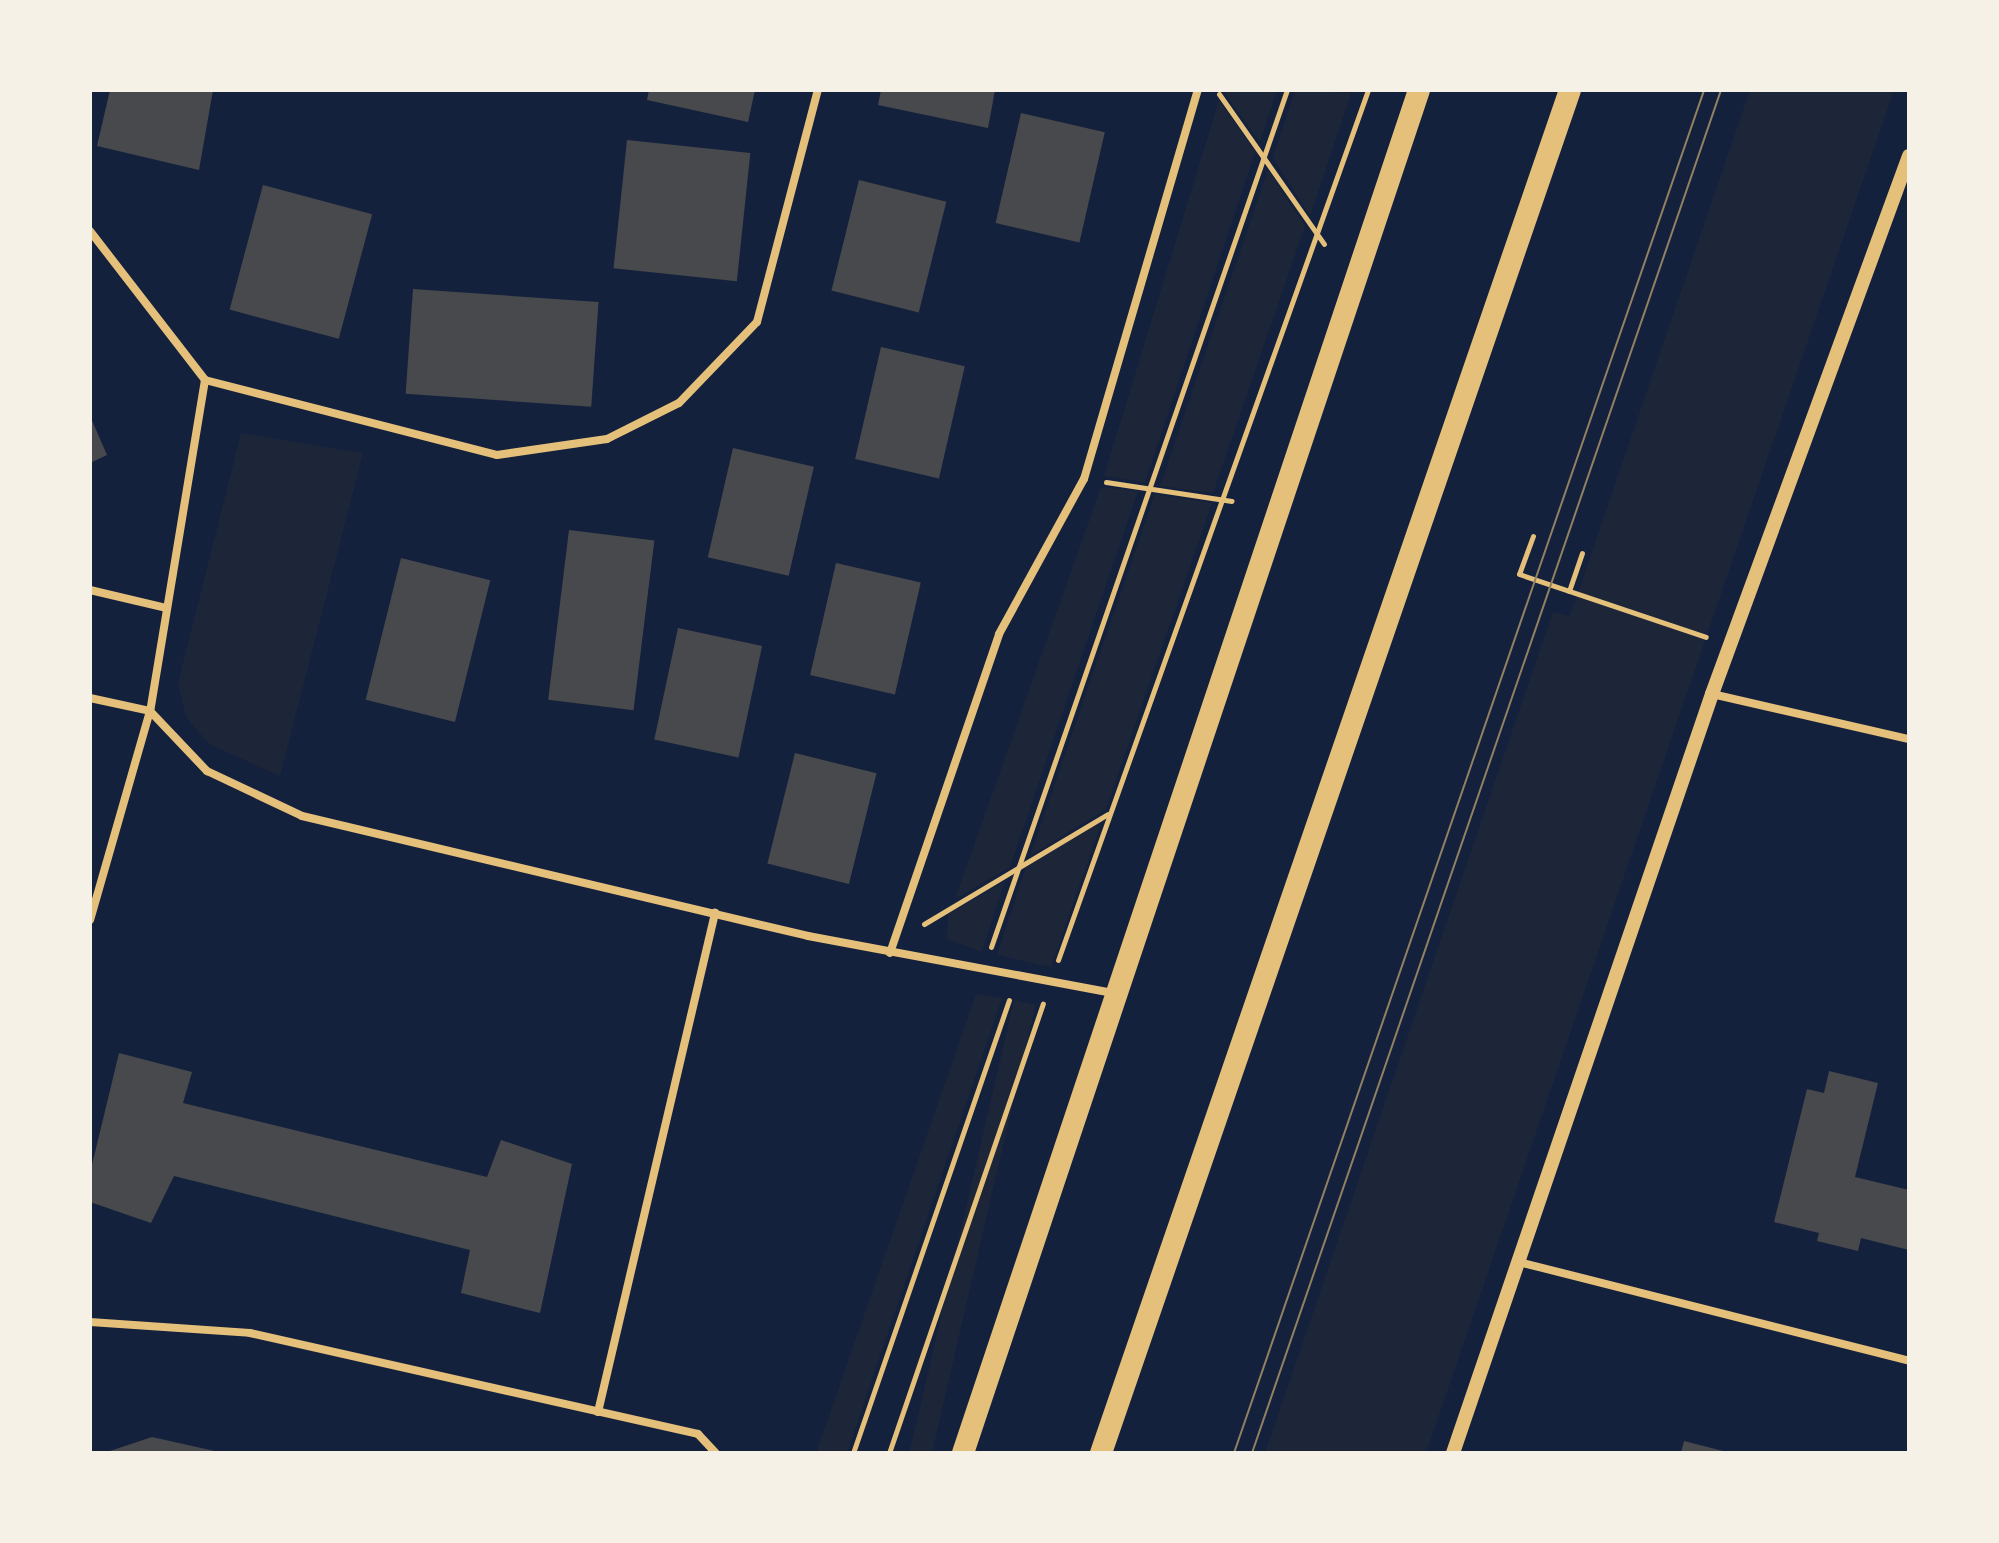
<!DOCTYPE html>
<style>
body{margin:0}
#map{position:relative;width:1999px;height:1543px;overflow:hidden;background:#14213d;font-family:Poppins,sans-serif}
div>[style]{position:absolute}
.green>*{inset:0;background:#1d2539;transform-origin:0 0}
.building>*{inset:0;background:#48494c;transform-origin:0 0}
.path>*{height:5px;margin:-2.5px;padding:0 2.5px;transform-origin:2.5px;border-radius:2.5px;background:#e5c07b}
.minor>*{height:8px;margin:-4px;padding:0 4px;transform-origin:4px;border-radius:4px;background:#e5c07b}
.tertiary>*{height:14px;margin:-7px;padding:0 7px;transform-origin:7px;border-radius:7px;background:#e5c07b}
.trunk>*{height:22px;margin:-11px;padding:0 11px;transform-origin:11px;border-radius:11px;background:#e5c07b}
.tram>*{height:2px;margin:-1px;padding:0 1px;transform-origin:1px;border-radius:1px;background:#918062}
span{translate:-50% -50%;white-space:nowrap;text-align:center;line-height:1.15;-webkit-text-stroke:8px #f6f1e7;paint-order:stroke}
.frame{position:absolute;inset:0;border:92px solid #f6f1e7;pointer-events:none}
</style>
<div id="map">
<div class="green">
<i style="clip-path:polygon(1222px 90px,1277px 90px,1260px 142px)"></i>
<i style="clip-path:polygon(1295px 90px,1351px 93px,1310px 216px,1273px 158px)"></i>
<i style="clip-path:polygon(1750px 90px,1894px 90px,1426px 1453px,1265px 1453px,1553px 612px,1570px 616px)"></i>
<i style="clip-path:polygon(1219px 100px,1255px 152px,1145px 482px,1104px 476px)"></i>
<i style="clip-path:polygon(1268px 170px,1305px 226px,1213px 493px,1160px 486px)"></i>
<i style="clip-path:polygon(241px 433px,363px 453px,280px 776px,209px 744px,186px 717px,178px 683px)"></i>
<i style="clip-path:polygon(1101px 487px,1138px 491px,1010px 867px,955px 899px)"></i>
<i style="clip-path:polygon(1155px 494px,1212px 503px,1106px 809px,1030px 856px)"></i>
<i style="clip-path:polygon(1102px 821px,1051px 967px,997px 955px,1026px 867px)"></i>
<i style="clip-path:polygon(1004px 882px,982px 952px,947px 939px,948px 914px)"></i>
<i style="clip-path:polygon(976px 994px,1002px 998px,847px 1453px,816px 1453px)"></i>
<i style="left:1014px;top:1000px;width:22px;height:479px;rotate:13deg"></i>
</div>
<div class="building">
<i style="clip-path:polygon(110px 90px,213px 90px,199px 170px,97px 146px)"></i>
<i style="clip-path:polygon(649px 90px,755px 90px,748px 122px,647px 100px)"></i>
<i style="clip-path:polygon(881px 90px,995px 90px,988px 128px,878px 105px)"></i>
<i style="left:1021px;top:113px;width:86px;height:113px;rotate:13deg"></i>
<i style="left:627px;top:140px;width:124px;height:129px;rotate:6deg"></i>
<i style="left:859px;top:180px;width:90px;height:114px;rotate:14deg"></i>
<i style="left:263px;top:185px;width:113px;height:129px;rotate:15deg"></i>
<i style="left:413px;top:289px;width:186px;height:105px;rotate:4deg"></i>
<i style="left:881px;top:347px;width:86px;height:115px;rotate:13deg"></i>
<i style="clip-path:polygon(90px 416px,107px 455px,90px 463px)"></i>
<i style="left:733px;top:448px;width:83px;height:112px;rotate:13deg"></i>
<i style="left:569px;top:530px;width:86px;height:171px;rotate:7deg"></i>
<i style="left:401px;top:558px;width:92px;height:146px;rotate:14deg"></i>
<i style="left:836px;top:563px;width:87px;height:115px;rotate:13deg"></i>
<i style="left:678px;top:628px;width:86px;height:114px;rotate:12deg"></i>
<i style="left:795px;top:753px;width:84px;height:114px;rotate:14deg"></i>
<i style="clip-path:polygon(119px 1053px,192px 1072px,183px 1103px,487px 1177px,501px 1140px,572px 1164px,540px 1313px,461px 1293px,470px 1250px,174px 1176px,151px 1223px,90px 1202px,90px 1173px)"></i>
<i style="clip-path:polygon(1829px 1071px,1878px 1083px,1855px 1177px,1909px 1190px,1909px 1250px,1861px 1238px,1858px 1251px,1817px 1241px,1819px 1233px,1774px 1222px,1807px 1089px,1824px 1093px)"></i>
<i style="clip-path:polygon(152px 1437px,219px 1452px,219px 1453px,104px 1453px)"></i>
<i style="clip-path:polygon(1684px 1441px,1727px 1452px,1727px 1453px,1681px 1453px)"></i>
</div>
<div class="path">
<i style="left:1219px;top:94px;width:183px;rotate:55deg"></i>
<i style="left:1106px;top:482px;width:127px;rotate:8.6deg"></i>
<i style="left:1533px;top:536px;width:40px;rotate:110.2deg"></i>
<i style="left:1519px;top:574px;width:197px;rotate:18.6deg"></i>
<i style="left:1569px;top:591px;width:40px;rotate:-71.1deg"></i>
<i style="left:924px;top:924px;width:214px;rotate:-30.9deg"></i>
<i style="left:991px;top:947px;width:907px;rotate:-70.95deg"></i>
<i style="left:1058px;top:960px;width:924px;rotate:-70.39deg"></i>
<i style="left:853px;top:1453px;width:479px;rotate:-71deg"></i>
<i style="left:889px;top:1453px;width:475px;rotate:-71.1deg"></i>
</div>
<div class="minor">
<i style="left:90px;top:231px;width:188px;rotate:52.3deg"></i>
<i style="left:205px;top:380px;width:301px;rotate:14.4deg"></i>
<i style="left:497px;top:455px;width:111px;rotate:-8.3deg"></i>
<i style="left:607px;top:439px;width:80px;rotate:-26.6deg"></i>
<i style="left:679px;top:403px;width:112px;rotate:-46.1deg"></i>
<i style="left:757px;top:322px;width:240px;rotate:-75.3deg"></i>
<i style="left:205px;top:380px;width:336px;rotate:99.4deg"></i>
<i style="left:150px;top:711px;width:83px;rotate:46.5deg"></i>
<i style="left:207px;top:771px;width:105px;rotate:25.3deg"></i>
<i style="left:302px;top:816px;width:520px;rotate:13.34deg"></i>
<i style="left:808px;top:936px;width:310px;rotate:10.6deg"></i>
<i style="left:90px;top:590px;width:79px;rotate:13.2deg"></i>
<i style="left:1712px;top:694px;width:202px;rotate:12.9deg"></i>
<i style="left:90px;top:698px;width:61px;rotate:12.2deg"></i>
<i style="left:150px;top:711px;width:217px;rotate:106deg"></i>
<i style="left:890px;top:953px;width:337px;rotate:-71.1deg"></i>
<i style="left:999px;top:634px;width:177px;rotate:-61.3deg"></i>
<i style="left:1084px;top:479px;width:405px;rotate:-73.7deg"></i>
<i style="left:1519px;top:1262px;width:402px;rotate:14.2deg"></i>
<i style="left:90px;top:1322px;width:160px;rotate:3.9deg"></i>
<i style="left:250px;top:1333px;width:459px;rotate:12.7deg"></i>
<i style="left:698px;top:1434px;width:26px;rotate:47deg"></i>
<i style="left:598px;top:1412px;width:513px;rotate:-76.8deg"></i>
</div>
<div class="tertiary">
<i style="left:1453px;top:1453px;width:802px;rotate:-71.16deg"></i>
<i style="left:1712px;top:694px;width:573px;rotate:-69.89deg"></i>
</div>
<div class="trunk">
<i style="left:963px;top:1453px;width:1437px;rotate:-71.5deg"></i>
<i style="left:1101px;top:1453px;width:1441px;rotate:-71.01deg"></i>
</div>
<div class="tram">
<i style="left:1234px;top:1453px;width:1442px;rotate:-70.97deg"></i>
<i style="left:1252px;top:1453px;width:1441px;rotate:-71.01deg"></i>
</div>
<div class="frame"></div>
</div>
